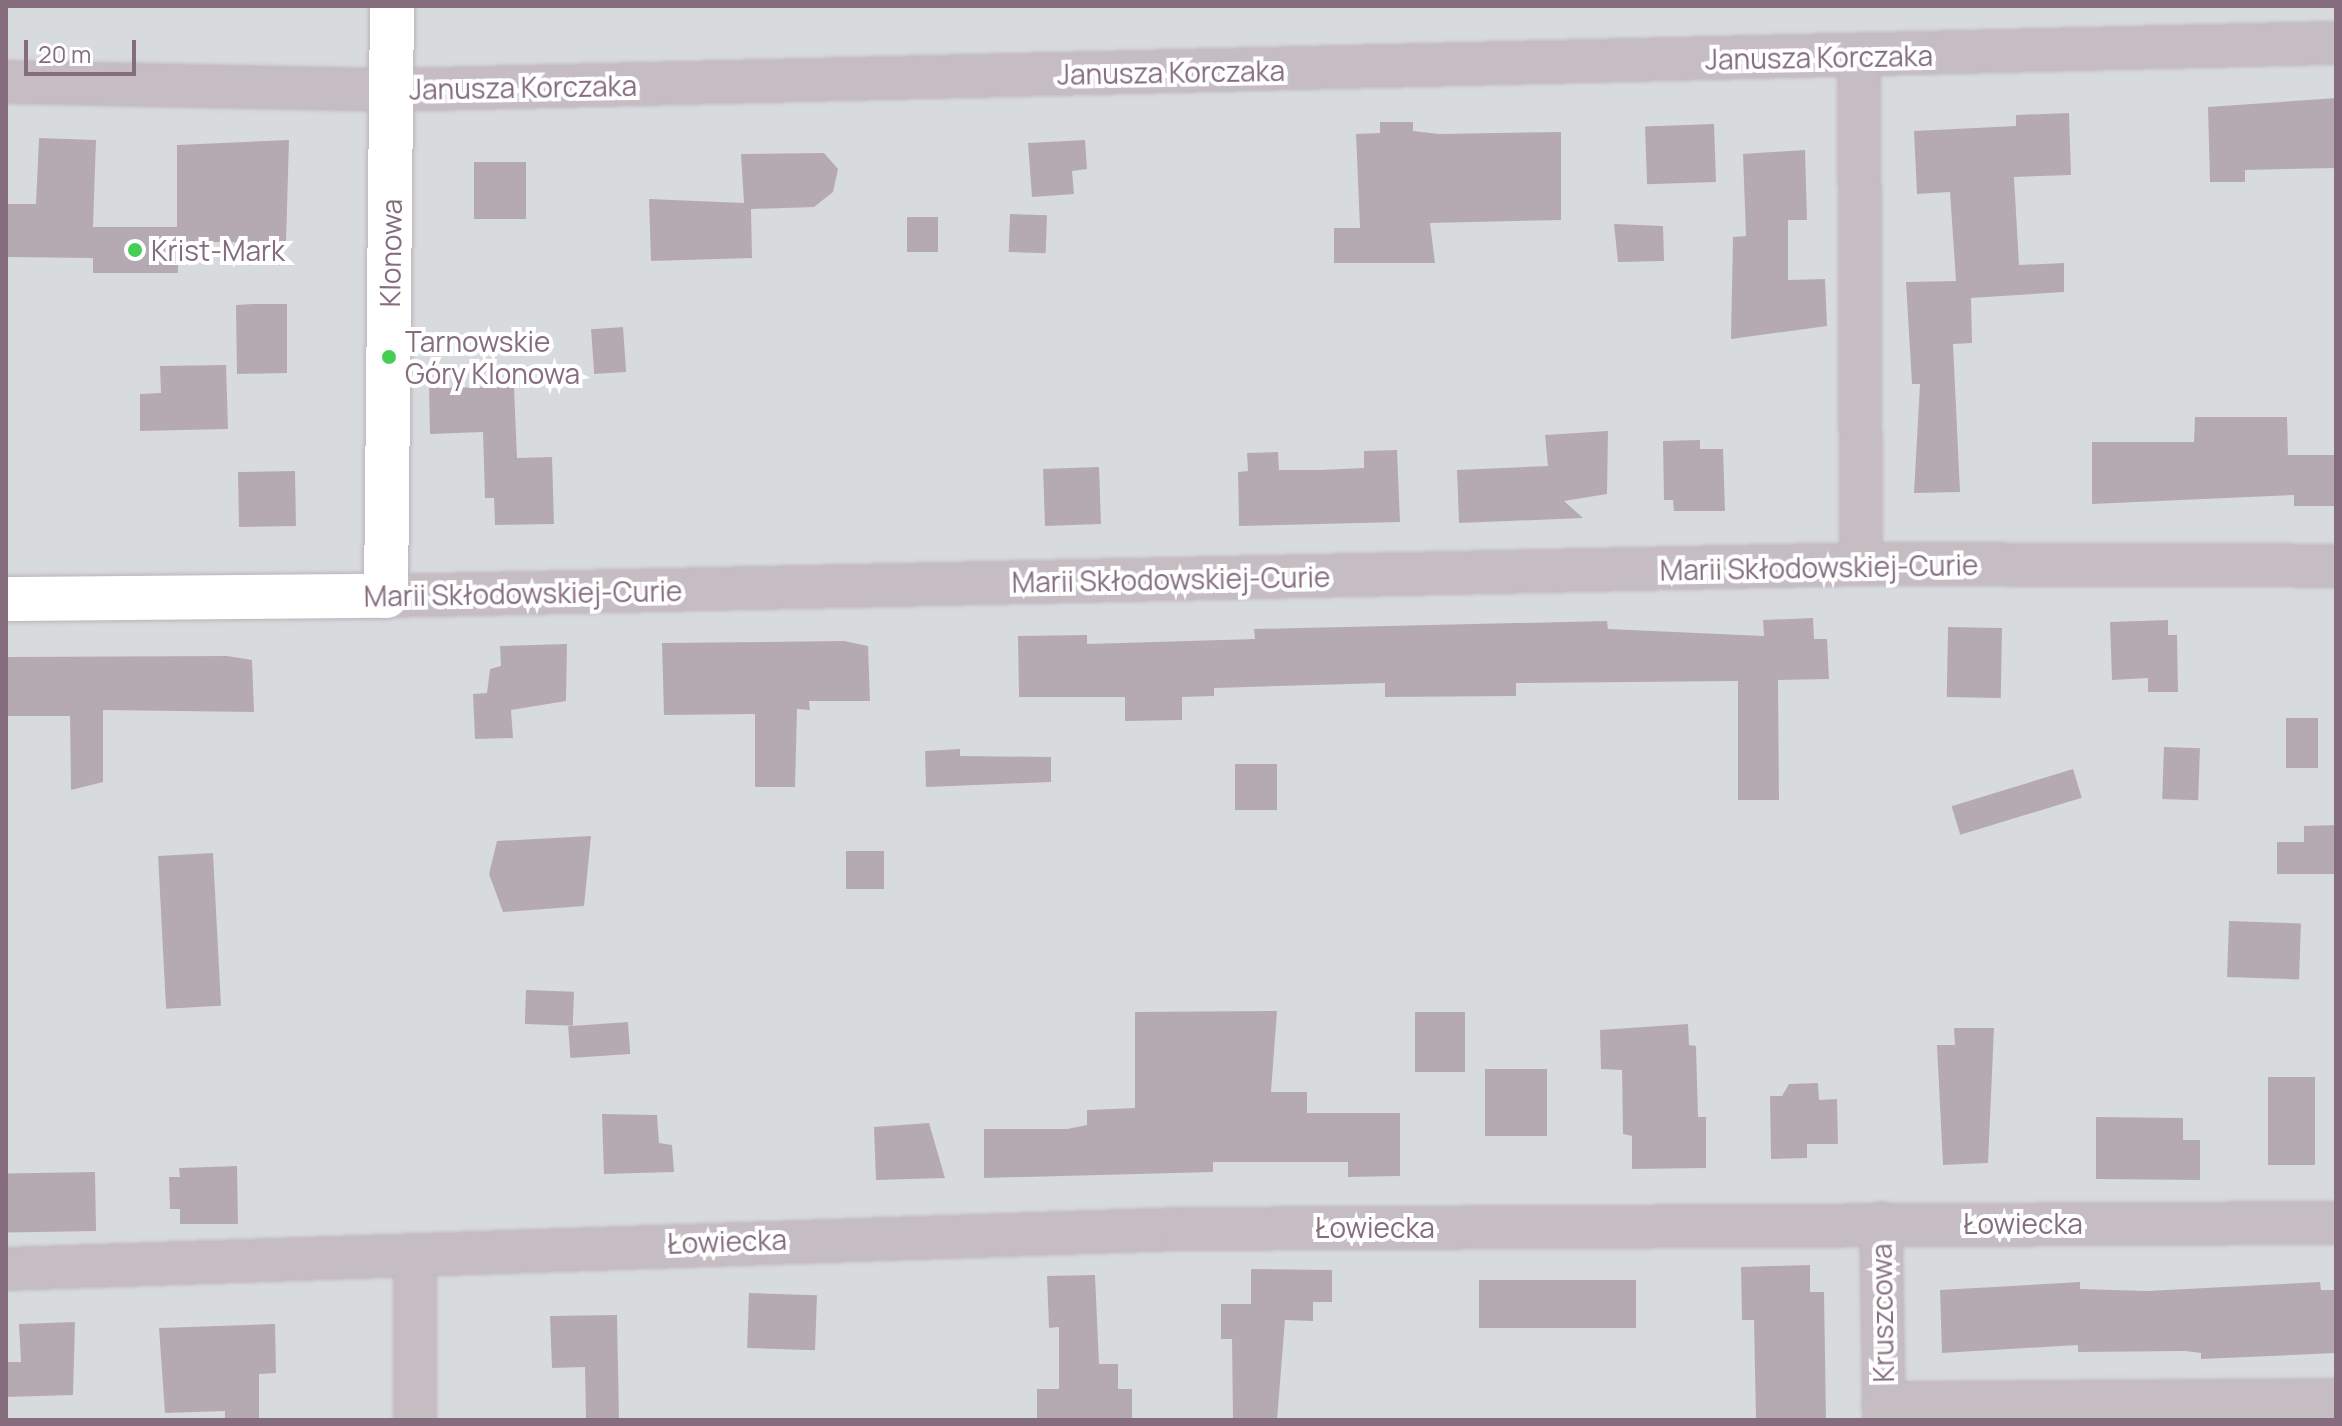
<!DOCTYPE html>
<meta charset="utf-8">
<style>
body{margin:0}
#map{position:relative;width:2342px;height:1426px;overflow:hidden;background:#f8fafa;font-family:Manrope,sans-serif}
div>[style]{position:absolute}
.green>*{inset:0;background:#d8dbde;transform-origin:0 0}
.building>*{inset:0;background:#b6aab2;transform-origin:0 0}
.roads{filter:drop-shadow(0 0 2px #bcb2b9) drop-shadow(0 0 2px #bcb2b9)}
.street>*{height:40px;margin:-20px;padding:0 20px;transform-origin:20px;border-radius:20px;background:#c5bdc2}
.secondary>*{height:44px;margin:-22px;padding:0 22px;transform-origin:22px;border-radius:22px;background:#fff}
.dots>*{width:22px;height:22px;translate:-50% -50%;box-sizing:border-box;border:4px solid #fff;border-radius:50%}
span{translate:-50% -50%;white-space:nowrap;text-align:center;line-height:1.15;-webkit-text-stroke:8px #fff;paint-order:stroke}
.street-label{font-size:28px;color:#856d7d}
.poi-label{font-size:28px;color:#856d7d}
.left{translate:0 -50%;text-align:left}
.frame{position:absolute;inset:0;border:8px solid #856d7d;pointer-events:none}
.scale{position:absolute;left:24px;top:40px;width:112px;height:36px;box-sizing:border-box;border:4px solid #856d7d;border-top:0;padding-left:10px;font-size:24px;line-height:28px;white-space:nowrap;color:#856d7d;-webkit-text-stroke:6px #fff;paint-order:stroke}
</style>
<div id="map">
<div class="green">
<i style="left:6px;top:6px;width:2330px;height:1414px"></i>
</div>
<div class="building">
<i style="clip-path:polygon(2336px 98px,2336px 168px,2245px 170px,2245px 182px,2210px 182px,2208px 107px)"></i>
<i style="clip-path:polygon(2069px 113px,2071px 175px,2014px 177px,2019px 265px,2064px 263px,2064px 292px,1971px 298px,1972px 343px,1953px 344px,1960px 492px,1914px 493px,1920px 384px,1912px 384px,1906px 282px,1956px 281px,1950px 192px,1917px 194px,1914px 131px,2016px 126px,2016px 115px)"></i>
<i style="clip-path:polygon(1380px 122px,1413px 122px,1413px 131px,1439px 134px,1561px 132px,1561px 220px,1430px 223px,1435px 263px,1334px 263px,1334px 228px,1360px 228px,1356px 134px,1380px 133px)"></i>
<i style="left:1714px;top:124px;width:58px;height:69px;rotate:88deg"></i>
<i style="clip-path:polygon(39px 138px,96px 140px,93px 227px,177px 227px,177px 145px,289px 140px,286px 243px,212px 242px,212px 262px,178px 261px,178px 273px,93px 273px,93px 258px,6px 257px,6px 204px,36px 204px)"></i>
<i style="clip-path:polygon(1085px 140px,1087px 169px,1072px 171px,1074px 194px,1032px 197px,1028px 143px)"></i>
<i style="clip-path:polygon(1805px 150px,1807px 220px,1788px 220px,1788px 280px,1825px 279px,1827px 326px,1731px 339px,1733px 237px,1746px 236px,1743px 154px)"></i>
<i style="clip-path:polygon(824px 153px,838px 169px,833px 192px,814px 207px,751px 209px,752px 258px,651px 261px,649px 199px,744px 203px,741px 154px)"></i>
<i style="left:474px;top:162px;width:52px;height:57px"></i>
<i style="left:1010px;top:214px;width:37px;height:38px;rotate:2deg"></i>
<i style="left:907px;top:217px;width:31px;height:35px"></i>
<i style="clip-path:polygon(1614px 224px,1663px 226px,1664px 261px,1618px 262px)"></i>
<i style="clip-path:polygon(253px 304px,287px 304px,287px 373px,237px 374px,236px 305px)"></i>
<i style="left:623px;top:327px;width:45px;height:32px;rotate:86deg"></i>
<i style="clip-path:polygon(226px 365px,228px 429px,140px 431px,140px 394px,161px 393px,160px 366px)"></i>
<i style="clip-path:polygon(514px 387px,517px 458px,552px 457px,554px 524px,495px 525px,494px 498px,485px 498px,483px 432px,430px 434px,429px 388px)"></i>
<i style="clip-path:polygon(2195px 417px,2287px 417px,2288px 455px,2336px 455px,2336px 506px,2294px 506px,2294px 495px,2092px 504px,2092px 442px,2194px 442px)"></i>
<i style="clip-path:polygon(1608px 431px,1607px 494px,1564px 501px,1583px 518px,1459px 523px,1457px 470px,1548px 466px,1545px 435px)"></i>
<i style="clip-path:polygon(1700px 440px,1700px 449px,1723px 449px,1725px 511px,1674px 511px,1673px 500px,1664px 500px,1663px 441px)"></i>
<i style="clip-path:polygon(1397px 450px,1400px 522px,1239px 526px,1238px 472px,1248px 471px,1247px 453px,1278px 452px,1279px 470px,1320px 470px,1364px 468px,1364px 451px)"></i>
<i style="left:1099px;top:467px;width:57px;height:56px;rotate:88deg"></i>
<i style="left:295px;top:471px;width:55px;height:57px;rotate:89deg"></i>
<i style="clip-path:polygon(1813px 618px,1814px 639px,1827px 639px,1829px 679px,1778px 680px,1779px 800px,1738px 800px,1738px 681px,1516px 683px,1516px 696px,1385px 697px,1385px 683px,1214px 688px,1214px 696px,1182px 697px,1182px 720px,1125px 721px,1125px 697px,1019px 697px,1018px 636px,1087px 635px,1087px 644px,1255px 639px,1254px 629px,1607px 621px,1608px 629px,1764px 636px,1763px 620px)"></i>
<i style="clip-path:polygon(2168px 620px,2168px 635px,2177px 635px,2178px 692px,2148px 692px,2148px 678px,2112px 680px,2110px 622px)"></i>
<i style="left:1948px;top:627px;width:54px;height:70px;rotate:1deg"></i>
<i style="clip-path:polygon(844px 641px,868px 646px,870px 701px,809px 701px,810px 710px,797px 709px,795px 787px,755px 787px,755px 714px,664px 715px,662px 643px)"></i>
<i style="clip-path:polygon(567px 644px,566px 701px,511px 710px,513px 738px,475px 739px,473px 694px,487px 693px,490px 669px,501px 666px,500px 646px)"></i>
<i style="clip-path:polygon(227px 656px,252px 660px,254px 712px,103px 710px,103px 782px,71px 790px,70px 716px,6px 716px,6px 657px)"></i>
<i style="left:2286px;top:718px;width:32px;height:50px"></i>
<i style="left:2164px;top:747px;width:36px;height:52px;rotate:2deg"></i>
<i style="clip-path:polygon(960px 749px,960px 756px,1051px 757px,1051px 782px,926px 787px,925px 751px)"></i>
<i style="left:1235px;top:764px;width:42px;height:46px"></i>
<i style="left:2073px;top:769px;width:30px;height:127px;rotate:73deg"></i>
<i style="clip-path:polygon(2336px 825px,2336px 874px,2277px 874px,2277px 842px,2304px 842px,2304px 826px)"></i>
<i style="clip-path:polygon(591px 836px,584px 906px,503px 912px,489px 874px,497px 841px)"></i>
<i style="left:846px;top:851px;width:38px;height:38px"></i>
<i style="left:213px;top:853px;width:153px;height:55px;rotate:87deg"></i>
<i style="left:2229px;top:921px;width:72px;height:56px;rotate:2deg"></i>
<i style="left:526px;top:990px;width:48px;height:34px;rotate:2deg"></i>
<i style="clip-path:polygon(1277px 1011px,1271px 1092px,1307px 1092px,1307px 1113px,1400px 1113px,1400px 1176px,1348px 1177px,1348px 1162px,1213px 1162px,1213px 1172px,984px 1178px,984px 1129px,1067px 1129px,1087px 1125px,1087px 1110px,1135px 1108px,1135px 1012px)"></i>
<i style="left:1415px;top:1012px;width:50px;height:60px"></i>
<i style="left:628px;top:1022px;width:32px;height:60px;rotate:86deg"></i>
<i style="clip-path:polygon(1688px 1024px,1689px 1045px,1696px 1046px,1698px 1117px,1706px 1117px,1706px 1168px,1632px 1169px,1632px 1136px,1623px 1134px,1622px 1070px,1601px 1069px,1600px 1030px)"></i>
<i style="clip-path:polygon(1954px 1028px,1994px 1028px,1988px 1163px,1943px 1165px,1937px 1045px,1955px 1045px)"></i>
<i style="left:1485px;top:1069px;width:62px;height:67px"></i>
<i style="left:2268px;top:1077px;width:47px;height:88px"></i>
<i style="clip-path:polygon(1818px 1083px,1819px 1100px,1837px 1099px,1838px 1144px,1807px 1144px,1807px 1158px,1771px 1159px,1770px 1096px,1782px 1096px,1789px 1084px)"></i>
<i style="clip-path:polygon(602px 1114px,657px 1115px,659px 1143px,672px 1145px,674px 1172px,604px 1174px)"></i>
<i style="clip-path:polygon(2096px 1117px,2183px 1118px,2183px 1140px,2200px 1140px,2200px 1180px,2096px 1179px)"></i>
<i style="clip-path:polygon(929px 1123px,945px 1178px,876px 1180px,874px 1127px)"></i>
<i style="clip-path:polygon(237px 1166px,238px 1224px,180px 1224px,180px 1209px,170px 1209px,169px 1177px,180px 1177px,179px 1168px)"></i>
<i style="left:95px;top:1172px;width:59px;height:89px;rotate:89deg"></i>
<i style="clip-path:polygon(1810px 1265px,1810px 1292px,1824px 1292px,1826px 1420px,1756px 1420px,1754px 1320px,1742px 1320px,1741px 1267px)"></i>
<i style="clip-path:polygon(1251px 1269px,1332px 1270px,1332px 1302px,1313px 1302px,1313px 1321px,1285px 1320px,1277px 1420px,1233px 1420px,1232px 1339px,1221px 1339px,1221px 1304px,1251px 1304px)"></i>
<i style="clip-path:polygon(1095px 1275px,1099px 1364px,1118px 1364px,1118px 1389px,1132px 1389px,1132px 1420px,1037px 1420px,1037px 1389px,1059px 1389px,1059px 1327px,1049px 1328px,1047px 1276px)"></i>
<i style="left:1479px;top:1280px;width:157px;height:48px"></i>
<i style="clip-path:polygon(2080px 1282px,2080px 1289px,2147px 1291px,2320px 1282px,2321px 1290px,2336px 1290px,2336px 1353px,2201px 1359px,2201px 1353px,2185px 1351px,2078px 1352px,2078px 1345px,1942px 1353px,1940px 1290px)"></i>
<i style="left:749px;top:1293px;width:68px;height:55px;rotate:2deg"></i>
<i style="clip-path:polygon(617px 1315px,619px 1420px,586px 1420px,585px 1367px,552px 1368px,550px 1316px)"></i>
<i style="clip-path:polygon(75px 1322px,73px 1395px,6px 1397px,6px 1362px,21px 1362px,19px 1324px)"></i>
<i style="clip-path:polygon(275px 1324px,276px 1373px,259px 1374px,259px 1420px,225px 1420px,225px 1411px,165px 1413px,159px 1328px)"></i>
</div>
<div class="roads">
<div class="street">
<i style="left:1859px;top:56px;width:508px;rotate:89.77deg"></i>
<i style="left:6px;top:82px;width:387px;rotate:1.2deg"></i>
<i style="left:393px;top:90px;width:1944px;rotate:-1.39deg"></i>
<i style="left:386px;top:596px;width:1475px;rotate:-1.24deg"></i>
<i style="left:1861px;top:564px;width:475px;rotate:0.2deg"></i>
<i style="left:1881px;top:1223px;width:197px;rotate:89.1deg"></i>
<i style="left:6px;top:1269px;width:1173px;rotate:-1.95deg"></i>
<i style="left:1178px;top:1229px;width:1158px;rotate:-0.3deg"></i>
<i style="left:1883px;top:1403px;width:453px;rotate:-0.4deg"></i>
<i style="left:415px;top:1420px;width:163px;rotate:-90deg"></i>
</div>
<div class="secondary">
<i style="left:6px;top:599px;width:380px;rotate:-0.5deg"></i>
<i style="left:386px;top:596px;width:590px;rotate:-89.42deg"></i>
</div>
</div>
<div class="dots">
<i style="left:135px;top:250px;background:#44ce54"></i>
<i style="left:389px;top:357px;background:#44ce54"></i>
</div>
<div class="street-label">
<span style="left:1819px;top:57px;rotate:-1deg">Janusza Korczaka</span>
<span style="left:1171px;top:72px;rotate:-1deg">Janusza Korczaka</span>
<span style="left:523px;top:87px;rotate:-1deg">Janusza Korczaka</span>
<span style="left:390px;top:253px;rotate:-89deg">Klonowa</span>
<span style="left:1819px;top:567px;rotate:-1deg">Marii Skłodowskiej-Curie</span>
<span style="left:1171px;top:579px;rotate:-1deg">Marii Skłodowskiej-Curie</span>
<span style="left:523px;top:593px;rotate:-1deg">Marii Skłodowskiej-Curie</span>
<span style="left:2023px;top:1223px">Łowiecka</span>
<span style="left:1375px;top:1227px">Łowiecka</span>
<span style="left:727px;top:1241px;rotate:-2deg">Łowiecka</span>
<span style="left:1882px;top:1313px;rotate:-91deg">Kruszcowa</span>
</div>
<div class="poi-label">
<span class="left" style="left:151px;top:250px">Krist-Mark</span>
<span class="left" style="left:405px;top:357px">Tarnowskie<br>Góry Klonowa</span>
</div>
<div class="frame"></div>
<div class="scale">20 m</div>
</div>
